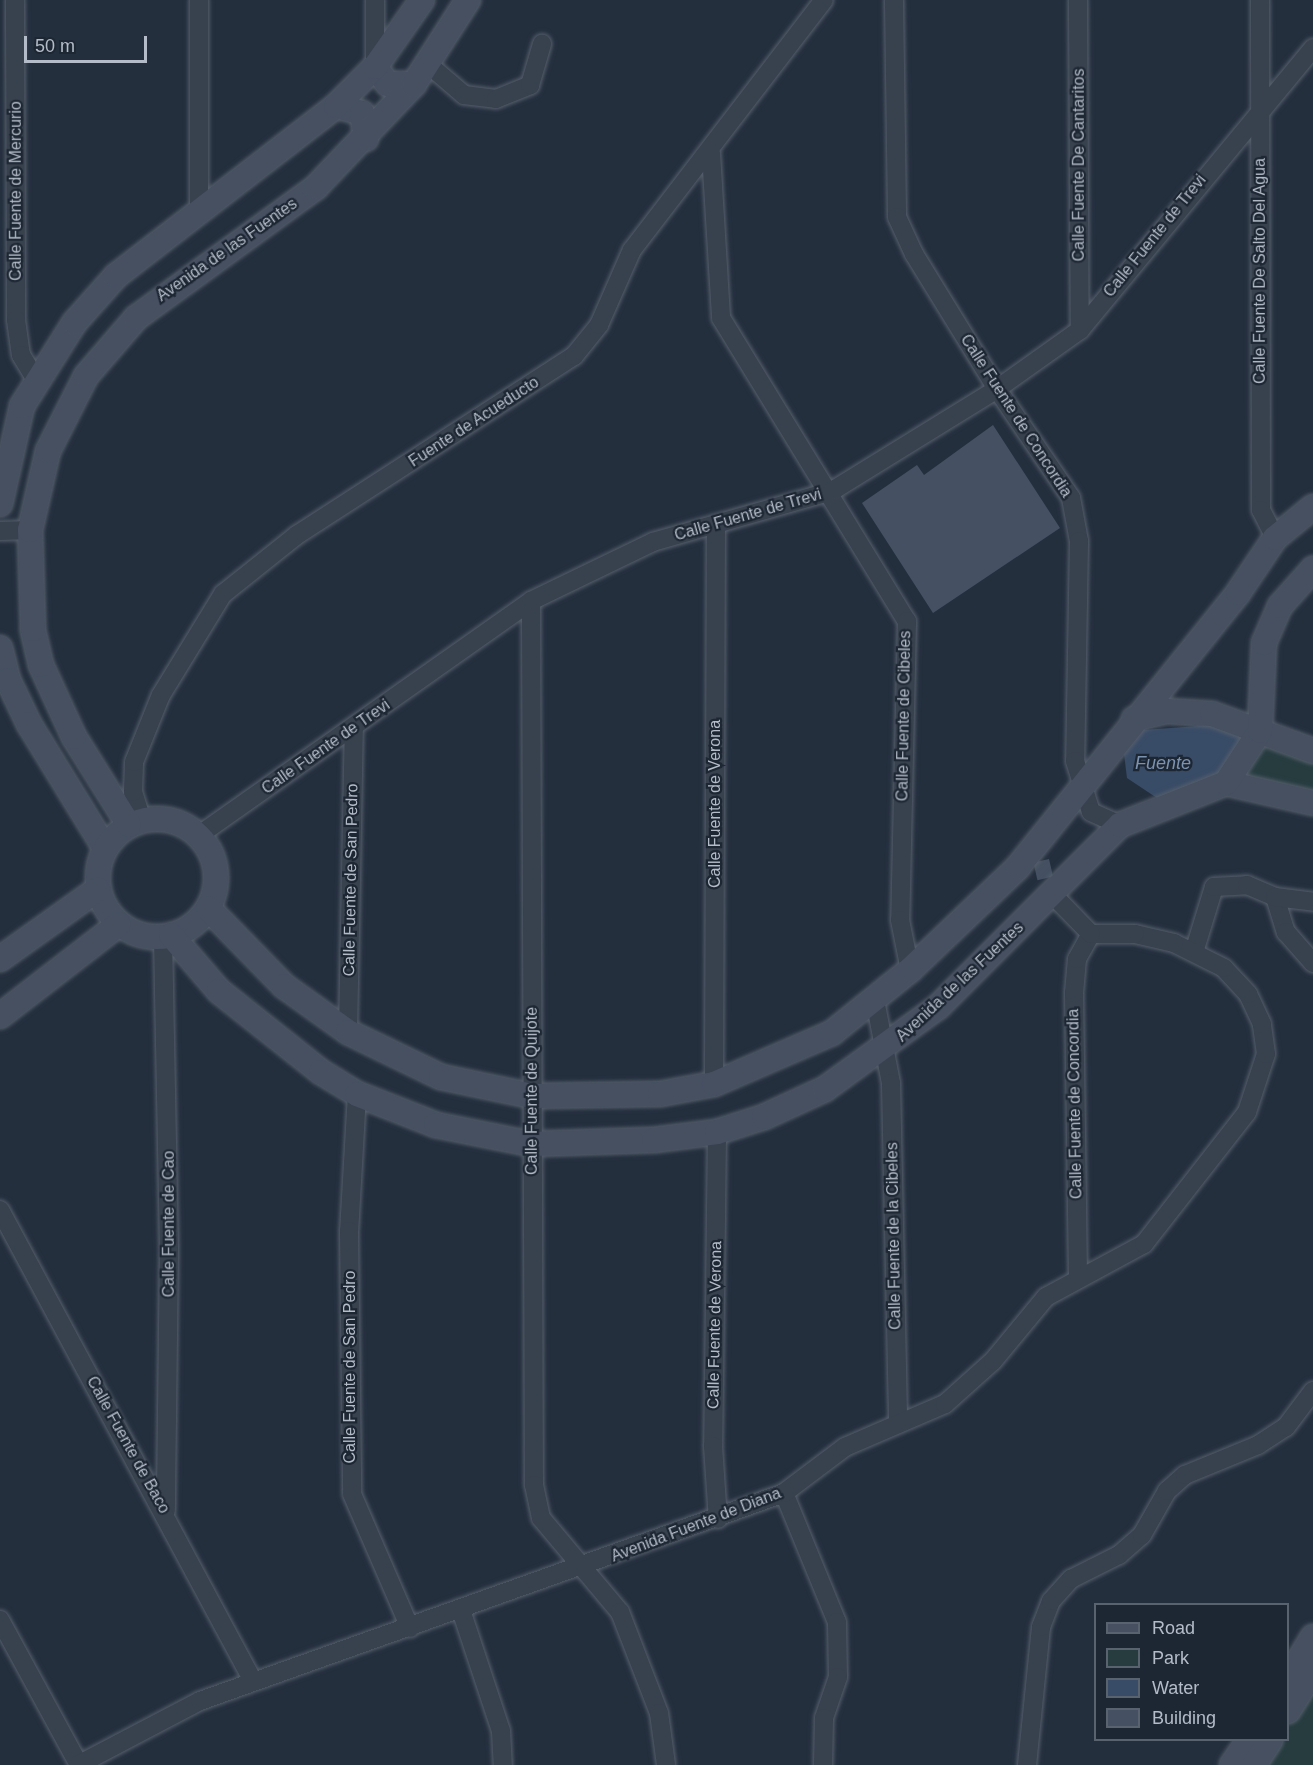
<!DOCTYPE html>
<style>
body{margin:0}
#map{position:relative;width:1313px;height:1765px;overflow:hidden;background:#242f3e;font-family:Arial,sans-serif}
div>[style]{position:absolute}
.green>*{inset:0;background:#263c3f}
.water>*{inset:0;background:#394c67}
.building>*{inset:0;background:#455162;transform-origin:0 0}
.roads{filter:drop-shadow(0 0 2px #565f6c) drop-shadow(0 0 2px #565f6c)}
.street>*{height:18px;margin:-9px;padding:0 9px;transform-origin:9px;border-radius:9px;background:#38414e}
.secondary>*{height:24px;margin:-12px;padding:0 12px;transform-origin:12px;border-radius:12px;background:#465061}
.secondary>.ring{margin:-12px;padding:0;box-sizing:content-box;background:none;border:24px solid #465061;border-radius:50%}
span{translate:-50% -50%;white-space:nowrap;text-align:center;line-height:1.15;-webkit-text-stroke:4.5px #1d2633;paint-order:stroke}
.street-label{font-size:16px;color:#b4bcc9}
.water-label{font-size:18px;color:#7c92b1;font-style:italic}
.legend{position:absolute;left:1094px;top:1603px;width:195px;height:138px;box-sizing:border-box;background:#1d2633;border:2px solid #59626f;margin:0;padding:8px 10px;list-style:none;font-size:18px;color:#b4bcc9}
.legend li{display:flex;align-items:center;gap:12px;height:30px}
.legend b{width:30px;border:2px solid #59626f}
.scale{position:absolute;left:24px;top:36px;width:123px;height:27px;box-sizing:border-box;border:3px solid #b4bcc9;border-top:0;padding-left:8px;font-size:18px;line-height:21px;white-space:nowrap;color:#b4bcc9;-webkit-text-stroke:4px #1d2633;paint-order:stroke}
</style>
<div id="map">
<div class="green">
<i style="clip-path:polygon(1261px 739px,1313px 757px,1313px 799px,1230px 784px)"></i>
<i style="clip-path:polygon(1313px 1684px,1313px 1765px,1262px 1765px,1278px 1740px,1288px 1740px,1288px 1725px)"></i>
</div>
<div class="water">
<i style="clip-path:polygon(1212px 725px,1255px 738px,1223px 784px,1157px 798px,1127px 778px,1124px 754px,1143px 730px)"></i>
</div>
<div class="building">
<i style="clip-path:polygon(993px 425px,1060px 528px,933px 613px,862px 503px,917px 465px,924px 475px)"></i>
<i style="left:1049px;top:859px;width:18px;height:16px;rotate:77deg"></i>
</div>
<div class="roads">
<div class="street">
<i style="left:15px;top:0;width:320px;rotate:89.8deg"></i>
<i style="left:16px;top:320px;width:35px;rotate:82deg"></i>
<i style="left:21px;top:355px;width:27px;rotate:59deg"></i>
<i style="left:199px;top:0;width:213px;rotate:90deg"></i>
<i style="left:894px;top:0;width:217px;rotate:89.2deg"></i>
<i style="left:897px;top:217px;width:41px;rotate:65.3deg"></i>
<i style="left:914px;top:254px;width:158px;rotate:58.4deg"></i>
<i style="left:997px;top:389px;width:132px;rotate:55.8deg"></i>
<i style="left:1071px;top:498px;width:44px;rotate:79.5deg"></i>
<i style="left:1079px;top:541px;width:220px;rotate:91deg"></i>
<i style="left:1075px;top:761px;width:53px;rotate:72.6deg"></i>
<i style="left:1091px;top:812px;width:32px;rotate:24deg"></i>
<i style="left:1078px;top:0;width:330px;rotate:89.7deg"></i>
<i style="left:1260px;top:0;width:510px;rotate:89.89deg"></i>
<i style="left:1261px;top:510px;width:31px;rotate:63deg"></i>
<i style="left:429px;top:65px;width:46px;rotate:40.6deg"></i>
<i style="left:464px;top:95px;width:32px;rotate:7deg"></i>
<i style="left:496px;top:99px;width:37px;rotate:-22deg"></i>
<i style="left:530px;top:85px;width:43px;rotate:-73.7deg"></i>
<i style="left:375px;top:67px;width:67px;rotate:-90deg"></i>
<i style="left:711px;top:153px;width:165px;rotate:86.5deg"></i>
<i style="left:721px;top:318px;width:356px;rotate:58.5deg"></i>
<i style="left:907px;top:621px;width:299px;rotate:91.3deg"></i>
<i style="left:900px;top:920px;width:51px;rotate:78.7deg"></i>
<i style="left:0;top:531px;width:30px;rotate:-2deg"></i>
<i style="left:531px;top:601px;width:884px;rotate:89.81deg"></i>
<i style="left:534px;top:1485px;width:34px;rotate:78deg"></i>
<i style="left:541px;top:1518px;width:123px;rotate:50deg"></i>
<i style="left:620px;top:1612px;width:108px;rotate:68.9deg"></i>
<i style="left:659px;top:1713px;width:52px;rotate:82.3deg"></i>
<i style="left:142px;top:821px;width:30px;rotate:-107deg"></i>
<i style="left:133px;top:792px;width:30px;rotate:-88deg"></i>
<i style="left:134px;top:762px;width:72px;rotate:-68.1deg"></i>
<i style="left:161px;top:695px;width:119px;rotate:-58.5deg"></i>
<i style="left:223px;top:594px;width:95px;rotate:-38.6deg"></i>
<i style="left:297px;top:535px;width:330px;rotate:-32.9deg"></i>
<i style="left:574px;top:356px;width:40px;rotate:-51deg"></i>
<i style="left:599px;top:325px;width:82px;rotate:-66.3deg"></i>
<i style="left:632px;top:250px;width:315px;rotate:-52.5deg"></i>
<i style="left:198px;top:836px;width:408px;rotate:-35.2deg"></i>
<i style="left:531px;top:601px;width:136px;rotate:-25.8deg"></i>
<i style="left:653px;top:542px;width:186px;rotate:-15.9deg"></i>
<i style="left:832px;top:491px;width:194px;rotate:-31.7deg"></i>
<i style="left:997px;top:389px;width:102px;rotate:-35.4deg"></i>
<i style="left:1080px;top:330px;width:366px;rotate:-50.4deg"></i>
<i style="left:1275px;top:897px;width:37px;rotate:73deg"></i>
<i style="left:1286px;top:932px;width:41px;rotate:48.9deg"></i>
<i style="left:163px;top:937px;width:313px;rotate:88.9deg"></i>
<i style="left:169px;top:1250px;width:261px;rotate:90.7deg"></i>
<i style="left:1194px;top:952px;width:68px;rotate:-72.9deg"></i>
<i style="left:1214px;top:887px;width:33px;rotate:-3deg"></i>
<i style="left:1247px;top:885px;width:30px;rotate:23deg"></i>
<i style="left:1275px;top:897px;width:38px;rotate:7deg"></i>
<i style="left:875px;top:1000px;width:85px;rotate:79.1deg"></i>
<i style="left:891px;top:1083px;width:341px;rotate:88.8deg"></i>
<i style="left:348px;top:1032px;width:304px;rotate:-88.9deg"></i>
<i style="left:714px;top:1084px;width:560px;rotate:-89.8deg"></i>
<i style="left:357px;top:1094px;width:137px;rotate:93.3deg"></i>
<i style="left:349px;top:1231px;width:263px;rotate:89.3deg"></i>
<i style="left:352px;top:1494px;width:146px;rotate:66.6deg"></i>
<i style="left:717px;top:1132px;width:314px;rotate:90.7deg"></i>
<i style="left:713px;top:1446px;width:73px;rotate:86.1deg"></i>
<i style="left:0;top:1210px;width:535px;rotate:61.76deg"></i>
<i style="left:1078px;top:1278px;width:285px;rotate:-90.8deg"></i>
<i style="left:1074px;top:993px;width:34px;rotate:-85deg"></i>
<i style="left:1077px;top:959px;width:29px;rotate:-61deg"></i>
<i style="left:784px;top:1493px;width:139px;rotate:67.7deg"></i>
<i style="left:837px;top:1622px;width:55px;rotate:89deg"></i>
<i style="left:838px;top:1677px;width:43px;rotate:108.9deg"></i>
<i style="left:824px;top:1718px;width:47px;rotate:91.2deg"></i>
<i style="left:461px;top:1610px;width:127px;rotate:71.7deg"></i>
<i style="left:501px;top:1731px;width:34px;rotate:87deg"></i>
<i style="left:0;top:1620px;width:165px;rotate:61.4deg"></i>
<i style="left:78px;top:1765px;width:138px;rotate:-27.7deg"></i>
<i style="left:200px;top:1701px;width:620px;rotate:-19.6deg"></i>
<i style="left:784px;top:1493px;width:76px;rotate:-37deg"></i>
<i style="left:845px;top:1447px;width:109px;rotate:-23.3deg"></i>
<i style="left:945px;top:1404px;width:64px;rotate:-41.9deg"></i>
<i style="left:993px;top:1361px;width:83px;rotate:-50.4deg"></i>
<i style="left:1046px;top:1297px;width:111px;rotate:-28.4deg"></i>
<i style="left:1144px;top:1244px;width:167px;rotate:-52deg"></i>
<i style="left:1247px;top:1112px;width:61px;rotate:-71.9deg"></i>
<i style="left:1266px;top:1054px;width:30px;rotate:-98deg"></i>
<i style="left:1262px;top:1024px;width:33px;rotate:-115deg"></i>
<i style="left:1248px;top:994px;width:35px;rotate:-133deg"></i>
<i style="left:1224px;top:968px;width:56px;rotate:-153.4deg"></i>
<i style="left:1174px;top:943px;width:40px;rotate:-167deg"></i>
<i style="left:1135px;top:934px;width:44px;rotate:180deg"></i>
<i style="left:1091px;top:934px;width:54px;rotate:-134.3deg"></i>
<i style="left:1027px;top:1765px;width:139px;rotate:-84.2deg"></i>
<i style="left:1041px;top:1627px;width:28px;rotate:-69deg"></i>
<i style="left:1051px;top:1601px;width:30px;rotate:-48deg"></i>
<i style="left:1071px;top:1579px;width:54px;rotate:-26.6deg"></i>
<i style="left:1119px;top:1555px;width:30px;rotate:-41deg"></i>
<i style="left:1142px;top:1535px;width:51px;rotate:-60.4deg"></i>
<i style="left:1167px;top:1491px;width:24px;rotate:-42deg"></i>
<i style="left:1185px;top:1475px;width:79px;rotate:-22.3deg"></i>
<i style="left:1258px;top:1445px;width:33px;rotate:-33deg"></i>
<i style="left:1286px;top:1427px;width:45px;rotate:-53.1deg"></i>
</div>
<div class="secondary">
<i style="left:375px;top:67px;width:21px;rotate:53deg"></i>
<i style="left:388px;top:84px;width:26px"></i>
<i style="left:336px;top:106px;width:27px;rotate:15deg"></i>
<i style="left:362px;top:113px;width:26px;rotate:81deg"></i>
<i style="left:0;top:504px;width:100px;rotate:-77.3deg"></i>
<i style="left:22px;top:406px;width:99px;rotate:-57.8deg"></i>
<i style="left:75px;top:322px;width:62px;rotate:-48.3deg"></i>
<i style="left:116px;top:276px;width:278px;rotate:-37.7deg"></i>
<i style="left:336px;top:106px;width:55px;rotate:-45deg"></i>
<i style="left:375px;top:67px;width:82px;rotate:-55deg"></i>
<i style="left:0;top:648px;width:33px;rotate:76deg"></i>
<i style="left:8px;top:680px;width:49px;rotate:64.5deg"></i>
<i style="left:29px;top:724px;width:145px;rotate:58.5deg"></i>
<i style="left:1134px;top:719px;width:33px;rotate:-14deg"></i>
<i style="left:1166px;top:711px;width:46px;rotate:3.7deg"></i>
<i style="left:1212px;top:714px;width:108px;rotate:20.1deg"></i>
<i style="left:1226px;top:783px;width:89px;rotate:12.9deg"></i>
<i class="ring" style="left:98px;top:819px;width:94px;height:94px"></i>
<i style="left:129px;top:825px;width:104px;rotate:-122deg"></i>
<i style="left:74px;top:737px;width:79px;rotate:-114.6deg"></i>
<i style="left:41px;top:665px;width:37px;rotate:-103deg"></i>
<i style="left:33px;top:629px;width:99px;rotate:-91.7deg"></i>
<i style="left:30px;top:530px;width:81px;rotate:-77.2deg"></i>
<i style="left:48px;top:451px;width:84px;rotate:-63.1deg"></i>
<i style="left:86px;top:376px;width:77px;rotate:-49.2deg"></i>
<i style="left:136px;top:318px;width:223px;rotate:-36deg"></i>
<i style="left:316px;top:187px;width:142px;rotate:-46.4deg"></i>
<i style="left:414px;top:84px;width:100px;rotate:-57.3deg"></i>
<i style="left:208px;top:908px;width:109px;rotate:45.7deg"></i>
<i style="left:284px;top:986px;width:79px;rotate:35.7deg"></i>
<i style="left:348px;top:1032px;width:103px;rotate:25.8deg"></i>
<i style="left:441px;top:1077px;width:93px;rotate:11.8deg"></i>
<i style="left:532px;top:1096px;width:128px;rotate:-0.9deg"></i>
<i style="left:660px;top:1094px;width:55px;rotate:-10.5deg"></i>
<i style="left:714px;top:1084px;width:129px;rotate:-23.4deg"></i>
<i style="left:832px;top:1033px;width:100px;rotate:-38.9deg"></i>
<i style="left:910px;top:970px;width:149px;rotate:-43.6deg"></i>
<i style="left:1018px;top:867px;width:351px;rotate:-51.2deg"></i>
<i style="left:1238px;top:593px;width:66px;rotate:-56.1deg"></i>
<i style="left:1275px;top:538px;width:49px;rotate:-39.2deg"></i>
<i style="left:171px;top:935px;width:74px;rotate:49.4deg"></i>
<i style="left:219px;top:991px;width:130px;rotate:38.5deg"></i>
<i style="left:321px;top:1072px;width:42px;rotate:31.4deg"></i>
<i style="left:357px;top:1094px;width:85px;rotate:21.4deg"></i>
<i style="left:436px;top:1125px;width:97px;rotate:11.3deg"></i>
<i style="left:531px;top:1144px;width:123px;rotate:-1.9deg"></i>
<i style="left:654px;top:1140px;width:64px;rotate:-7.2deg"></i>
<i style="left:717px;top:1132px;width:49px;rotate:-17.7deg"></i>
<i style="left:764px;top:1117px;width:67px;rotate:-24.7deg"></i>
<i style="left:825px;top:1089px;width:140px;rotate:-36deg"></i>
<i style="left:938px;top:1007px;width:257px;rotate:-45deg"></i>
<i style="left:1120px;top:825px;width:114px;rotate:-21.6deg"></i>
<i style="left:1226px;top:783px;width:62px;rotate:-56.8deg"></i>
<i style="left:1260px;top:731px;width:88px;rotate:-87.4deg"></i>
<i style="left:1264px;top:643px;width:40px;rotate:-66.6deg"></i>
<i style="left:1280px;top:606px;width:50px;rotate:-48.3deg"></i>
<i style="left:0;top:959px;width:120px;rotate:-35.5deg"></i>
<i style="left:0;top:1016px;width:150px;rotate:-37.7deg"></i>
<i style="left:1288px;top:1678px;width:48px;rotate:-58.6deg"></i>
<i style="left:1288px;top:1711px;width:47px;rotate:-58deg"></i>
<i style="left:1232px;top:1765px;width:30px;rotate:-56deg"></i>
<i style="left:1254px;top:1765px;width:30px;rotate:-57deg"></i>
</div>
</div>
<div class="street-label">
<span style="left:1079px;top:165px;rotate:-90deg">Calle Fuente De Cantaritos</span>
<span style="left:16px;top:191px;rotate:-90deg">Calle Fuente de Mercurio</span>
<span style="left:1155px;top:236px;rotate:-51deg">Calle Fuente de Trevi</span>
<span style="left:227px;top:250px;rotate:-35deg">Avenida de las Fuentes</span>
<span style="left:1260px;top:271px;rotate:-90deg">Calle Fuente De Salto Del Agua</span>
<span style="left:1016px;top:416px;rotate:57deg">Calle Fuente de Concordia</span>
<span style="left:474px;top:422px;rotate:-33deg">Fuente de Acueducto</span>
<span style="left:748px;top:515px;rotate:-16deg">Calle Fuente de Trevi</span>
<span style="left:904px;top:716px;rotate:-89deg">Calle Fuente de Cibeles</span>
<span style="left:326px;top:747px;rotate:-35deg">Calle Fuente de Trevi</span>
<span style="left:715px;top:804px;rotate:-90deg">Calle Fuente de Verona</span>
<span style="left:351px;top:880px;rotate:-89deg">Calle Fuente de San Pedro</span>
<span style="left:960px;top:982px;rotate:-43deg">Avenida de las Fuentes</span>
<span style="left:532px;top:1091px;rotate:-90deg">Calle Fuente de Quijote</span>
<span style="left:1075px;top:1104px;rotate:-91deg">Calle Fuente de Concordia</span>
<span style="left:169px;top:1224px;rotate:-90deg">Calle Fuente de Cao</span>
<span style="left:894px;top:1236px;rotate:-91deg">Calle Fuente de la Cibeles</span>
<span style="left:715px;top:1325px;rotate:-89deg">Calle Fuente de Verona</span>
<span style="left:350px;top:1367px;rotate:-90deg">Calle Fuente de San Pedro</span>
<span style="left:128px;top:1445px;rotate:61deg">Calle Fuente de Baco</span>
<span style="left:696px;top:1525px;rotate:-21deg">Avenida Fuente de Diana</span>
</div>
<div class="water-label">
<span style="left:1163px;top:763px">Fuente</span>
</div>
<ul class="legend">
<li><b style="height:8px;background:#465061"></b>Road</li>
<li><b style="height:16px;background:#263c3f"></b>Park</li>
<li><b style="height:16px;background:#394c67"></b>Water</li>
<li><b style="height:16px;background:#455162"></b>Building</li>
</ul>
<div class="scale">50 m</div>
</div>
